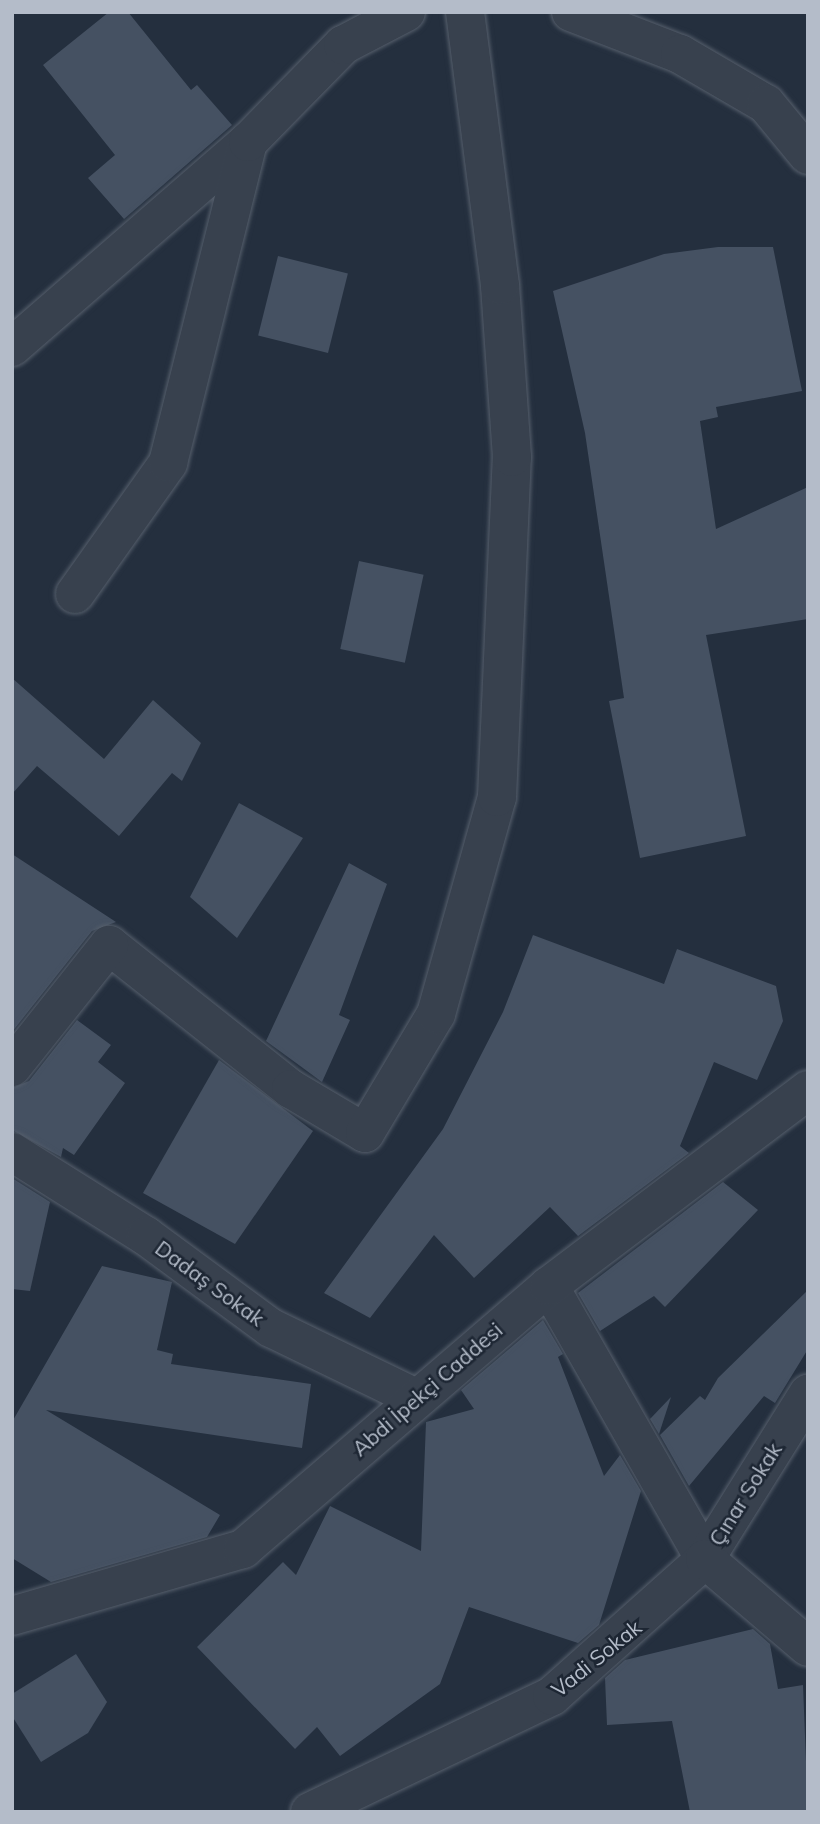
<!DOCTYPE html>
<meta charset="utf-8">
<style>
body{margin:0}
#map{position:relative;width:820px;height:1824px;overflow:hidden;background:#242f3e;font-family:Mulish,sans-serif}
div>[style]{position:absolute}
.building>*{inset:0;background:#455162;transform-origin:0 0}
.roads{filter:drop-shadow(0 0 2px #565f6c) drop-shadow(0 0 2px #565f6c)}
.minor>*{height:38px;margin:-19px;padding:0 19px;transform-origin:19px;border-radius:19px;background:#38414e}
.tertiary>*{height:38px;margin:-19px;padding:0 19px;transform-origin:19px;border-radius:19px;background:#38414e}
span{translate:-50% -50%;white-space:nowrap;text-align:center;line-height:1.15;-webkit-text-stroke:5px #1d2633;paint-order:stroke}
.street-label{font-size:21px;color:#b4bcc9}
.frame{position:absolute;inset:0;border:14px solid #b4bcc9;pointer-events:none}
</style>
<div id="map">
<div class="building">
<i style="clip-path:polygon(109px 12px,128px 12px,191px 90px,197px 85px,232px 125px,124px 219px,88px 178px,115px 155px,43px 65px)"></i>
<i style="clip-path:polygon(718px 247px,773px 247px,802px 391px,716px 407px,718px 417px,700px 421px,716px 529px,808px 487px,808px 619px,706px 635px,746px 836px,640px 858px,609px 701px,624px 698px,585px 433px,553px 291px,664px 254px)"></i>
<i style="left:278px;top:256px;width:72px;height:82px;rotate:14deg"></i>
<i style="left:359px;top:561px;width:66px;height:90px;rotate:12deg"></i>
<i style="clip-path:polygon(12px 678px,104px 759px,153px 700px,201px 743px,182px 781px,172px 773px,119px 836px,37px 766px,12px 794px)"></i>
<i style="clip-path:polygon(239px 803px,303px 838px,237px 938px,190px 897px)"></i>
<i style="clip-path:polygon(12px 854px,116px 922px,92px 931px,12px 1032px)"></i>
<i style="clip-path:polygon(349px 863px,387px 884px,339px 1015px,350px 1020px,322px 1082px,266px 1041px)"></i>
<i style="clip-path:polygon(533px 935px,664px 984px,677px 949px,776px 986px,783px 1021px,757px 1080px,714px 1062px,680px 1146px,689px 1153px,578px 1236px,550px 1207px,474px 1278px,434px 1235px,370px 1318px,324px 1293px,443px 1129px,503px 1012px)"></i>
<i style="clip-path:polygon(77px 1020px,111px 1045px,98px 1062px,125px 1083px,74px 1155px,63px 1148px,61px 1157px,12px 1130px,12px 1088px,29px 1081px)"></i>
<i style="clip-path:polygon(219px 1060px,313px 1131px,235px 1244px,143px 1193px)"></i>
<i style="clip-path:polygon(12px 1178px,50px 1202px,30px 1291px,12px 1289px)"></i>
<i style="clip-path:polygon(723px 1182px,758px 1210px,665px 1307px,654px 1296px,600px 1331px,578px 1293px)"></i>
<i style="clip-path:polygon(102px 1266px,172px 1282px,157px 1350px,173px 1354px,171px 1364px,311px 1384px,302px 1448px,46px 1410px,220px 1515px,207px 1537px,51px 1582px,12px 1558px,12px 1422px)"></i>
<i style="clip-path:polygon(808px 1290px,808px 1349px,775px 1403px,764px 1396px,689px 1486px,660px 1435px,700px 1396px,705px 1400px,718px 1378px)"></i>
<i style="clip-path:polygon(543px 1320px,563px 1354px,558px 1357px,604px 1476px,620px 1455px,641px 1491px,599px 1625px,578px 1643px,469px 1607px,440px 1684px,340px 1756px,317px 1727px,295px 1749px,197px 1647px,283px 1562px,296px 1575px,330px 1506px,421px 1551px,426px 1422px,474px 1409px,461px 1390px)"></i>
<i style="clip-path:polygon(671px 1397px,659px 1434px,650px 1419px)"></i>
<i style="clip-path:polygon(753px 1629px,770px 1644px,778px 1689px,803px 1685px,808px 1812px,690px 1812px,672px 1721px,607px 1725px,605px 1678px,625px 1660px)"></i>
<i style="clip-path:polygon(76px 1654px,107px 1702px,88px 1733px,41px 1762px,12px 1716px,12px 1694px)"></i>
</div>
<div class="roads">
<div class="minor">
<i style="left:571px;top:12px;width:117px;rotate:21.1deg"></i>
<i style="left:680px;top:54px;width:99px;rotate:30.2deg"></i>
<i style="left:766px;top:104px;width:66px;rotate:50.5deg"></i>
<i style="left:12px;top:347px;width:313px;rotate:-41deg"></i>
<i style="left:75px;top:594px;width:161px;rotate:-54.6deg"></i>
<i style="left:168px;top:463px;width:331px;rotate:-76deg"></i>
<i style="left:248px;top:142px;width:136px;rotate:-45.6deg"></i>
<i style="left:343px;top:45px;width:71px;rotate:-27.6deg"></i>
<i style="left:109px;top:945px;width:232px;rotate:38.4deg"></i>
<i style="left:291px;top:1089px;width:86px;rotate:30.7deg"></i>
<i style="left:365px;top:1133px;width:139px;rotate:-59.2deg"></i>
<i style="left:436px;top:1014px;width:225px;rotate:-74.3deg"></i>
<i style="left:497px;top:797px;width:340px;rotate:-87.5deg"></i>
<i style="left:512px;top:457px;width:172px;rotate:-94deg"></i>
<i style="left:500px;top:285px;width:275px;rotate:-97.3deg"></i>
<i style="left:12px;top:1152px;width:158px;rotate:32.1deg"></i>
<i style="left:146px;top:1236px;width:155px;rotate:36.4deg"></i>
<i style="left:271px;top:1328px;width:161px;rotate:25.8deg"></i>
<i style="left:549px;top:1286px;width:314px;rotate:60.3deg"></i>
<i style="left:705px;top:1559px;width:195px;rotate:-58deg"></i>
<i style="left:310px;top:1812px;width:268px;rotate:-25.6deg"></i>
<i style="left:552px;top:1696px;width:205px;rotate:-41.8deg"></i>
<i style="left:705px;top:1559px;width:135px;rotate:40.5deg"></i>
</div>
<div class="tertiary">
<i style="left:12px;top:1067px;width:156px;rotate:-51.5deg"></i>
<i style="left:12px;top:1616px;width:241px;rotate:-16.2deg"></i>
<i style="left:243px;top:1549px;width:403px;rotate:-40.7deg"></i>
<i style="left:549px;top:1286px;width:325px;rotate:-37.1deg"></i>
</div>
</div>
<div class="street-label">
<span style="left:210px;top:1283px;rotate:36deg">Dadaş Sokak</span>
<span style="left:427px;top:1389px;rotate:-41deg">Abdi İpekçi Caddesi</span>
<span style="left:745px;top:1494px;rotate:-58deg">Çınar Sokak</span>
<span style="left:596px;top:1658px;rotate:-39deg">Vadi Sokak</span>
</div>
<div class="frame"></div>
</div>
